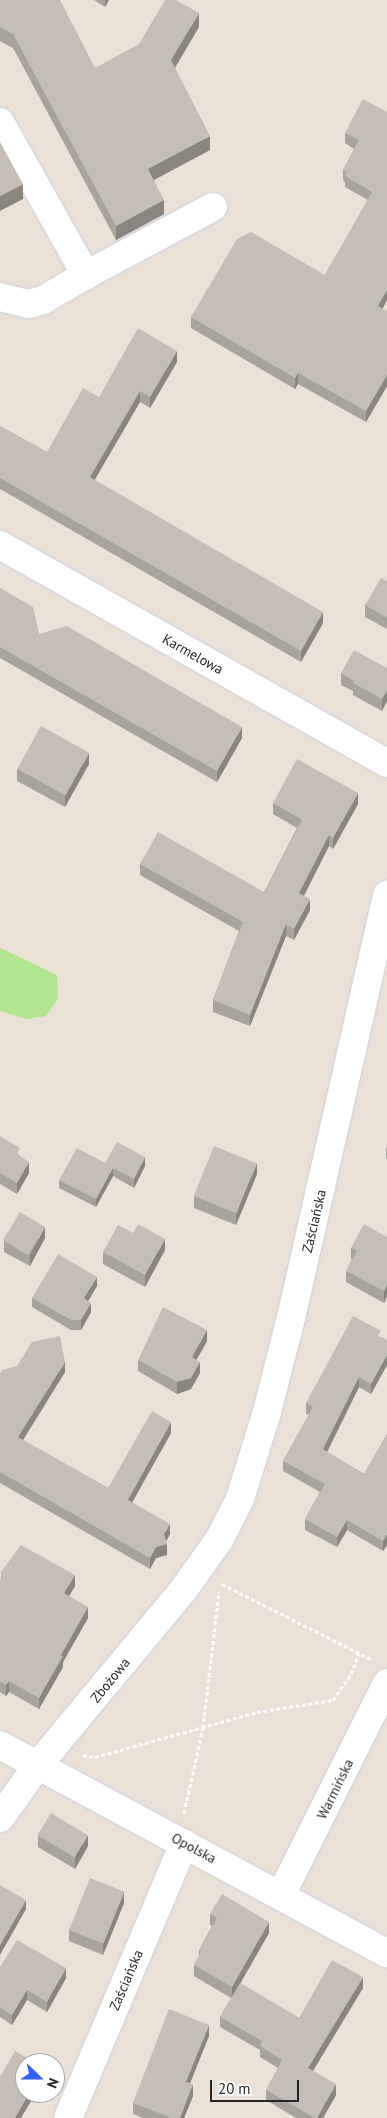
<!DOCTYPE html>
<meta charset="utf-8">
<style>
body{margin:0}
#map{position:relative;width:387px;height:2118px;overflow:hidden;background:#ebe1d6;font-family:"PT Sans",sans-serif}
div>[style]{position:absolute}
.green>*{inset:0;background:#b1e68e}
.path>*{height:3px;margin-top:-1.5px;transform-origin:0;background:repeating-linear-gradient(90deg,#fff 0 4px,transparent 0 6.5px)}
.roads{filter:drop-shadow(0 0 1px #ccd1e1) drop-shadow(0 0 1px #ccd1e1)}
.minor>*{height:28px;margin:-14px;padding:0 14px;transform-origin:14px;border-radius:14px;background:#fff}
.wall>*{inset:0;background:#a9a39d}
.shaded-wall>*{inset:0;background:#8a857f}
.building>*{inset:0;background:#c5beb6;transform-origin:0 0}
span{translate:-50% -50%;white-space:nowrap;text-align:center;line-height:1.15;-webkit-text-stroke:4.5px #fff;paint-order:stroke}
.street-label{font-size:14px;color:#262626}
.north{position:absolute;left:15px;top:2053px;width:50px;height:50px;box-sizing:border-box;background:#fff;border:1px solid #a8a8a8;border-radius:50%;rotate:112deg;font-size:14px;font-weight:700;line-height:20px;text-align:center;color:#262626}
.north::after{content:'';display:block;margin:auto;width:18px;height:22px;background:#2f62ff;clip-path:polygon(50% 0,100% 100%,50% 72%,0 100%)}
.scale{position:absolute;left:210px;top:2080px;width:89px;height:22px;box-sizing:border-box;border:2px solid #262626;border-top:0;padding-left:6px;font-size:15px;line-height:18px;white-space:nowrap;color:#262626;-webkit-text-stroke:4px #fff;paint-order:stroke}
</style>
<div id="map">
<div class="green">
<i style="clip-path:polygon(0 948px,57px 975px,58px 999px,46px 1016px,26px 1019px,0 1011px)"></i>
</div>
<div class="path">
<i style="left:222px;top:1584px;width:167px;rotate:26.7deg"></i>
<i style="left:83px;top:1755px;width:12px;rotate:9deg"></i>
<i style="left:95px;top:1757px;width:168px;rotate:-15.5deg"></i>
<i style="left:257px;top:1712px;width:77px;rotate:-9deg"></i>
<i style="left:333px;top:1700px;width:32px;rotate:-55deg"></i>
<i style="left:351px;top:1674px;width:22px;rotate:-69deg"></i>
<i style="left:184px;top:1813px;width:87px;rotate:-77.4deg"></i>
<i style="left:203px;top:1728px;width:137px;rotate:-83.3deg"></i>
</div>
<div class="roads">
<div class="minor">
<i style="left:0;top:122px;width:176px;rotate:60.7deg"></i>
<i style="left:86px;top:275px;width:144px;rotate:-28.2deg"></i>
<i style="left:0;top:297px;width:30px;rotate:14deg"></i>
<i style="left:29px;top:304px;width:15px;rotate:-16deg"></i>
<i style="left:43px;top:300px;width:50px;rotate:-30.2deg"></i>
<i style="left:0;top:545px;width:444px;rotate:29.4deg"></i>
<i style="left:0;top:1745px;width:439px;rotate:28.3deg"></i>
<i style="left:0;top:1818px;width:65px;rotate:-54.4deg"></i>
<i style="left:38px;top:1765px;width:229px;rotate:-50.3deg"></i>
<i style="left:184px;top:1589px;width:60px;rotate:-54.5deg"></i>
<i style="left:219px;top:1540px;width:46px;rotate:-62.9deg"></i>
<i style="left:240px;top:1499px;width:91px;rotate:-72.8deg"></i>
<i style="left:267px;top:1412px;width:97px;rotate:-75.7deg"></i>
<i style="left:291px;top:1318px;width:434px;rotate:-77.2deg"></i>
<i style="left:281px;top:1895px;width:237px;rotate:-63.4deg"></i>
<i style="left:68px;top:2118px;width:298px;rotate:-67.1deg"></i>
</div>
</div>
<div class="wall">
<i style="clip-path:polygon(0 0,95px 68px,199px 27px,175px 68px,210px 150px,154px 180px,164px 214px,116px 240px,13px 48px,0 41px)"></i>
<i style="clip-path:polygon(94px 0,109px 0,105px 7px)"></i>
<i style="clip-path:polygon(387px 112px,387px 300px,382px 309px,387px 311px,387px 386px,366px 422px,298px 384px,295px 389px,191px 328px,191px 317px,325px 275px,368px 200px,345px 187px,345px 182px,343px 180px,343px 170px,354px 149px,345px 143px,345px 133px)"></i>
<i style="clip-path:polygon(177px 362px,150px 408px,140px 402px,94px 480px,323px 623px,301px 662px,0 489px,0 426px,47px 452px,99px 397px)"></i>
<i style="clip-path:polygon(387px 581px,387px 629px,365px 617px,365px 605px)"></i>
<i style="clip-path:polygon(0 588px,39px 634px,242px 738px,217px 782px,0 658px)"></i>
<i style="clip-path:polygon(387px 668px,382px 711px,353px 695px,353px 691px,341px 685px,341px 673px)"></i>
<i style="clip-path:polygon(89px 764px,65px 807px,17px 781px,17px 769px)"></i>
<i style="clip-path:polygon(273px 803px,358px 804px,333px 849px,329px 846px,304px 896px,310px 910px,294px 940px,286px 936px,250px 1026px,213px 1012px,213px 1000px,239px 931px,140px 875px,140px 864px,264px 892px,297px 828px,273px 814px)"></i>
<i style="clip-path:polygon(0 1136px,20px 1156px,29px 1173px,17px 1194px,0 1184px)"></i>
<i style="clip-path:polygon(387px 1147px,387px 1159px,386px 1158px,386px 1149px)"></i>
<i style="clip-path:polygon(105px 1163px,145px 1166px,134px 1188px,113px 1176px,96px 1207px,59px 1188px,59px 1180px)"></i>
<i style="clip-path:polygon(257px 1174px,236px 1225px,194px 1208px,194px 1196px)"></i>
<i style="clip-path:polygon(387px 1237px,387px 1296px,384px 1303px,346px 1282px,346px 1271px,352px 1259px,351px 1259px,351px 1248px)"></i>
<i style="clip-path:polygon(45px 1238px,30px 1266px,4px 1252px,4px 1241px)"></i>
<i style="clip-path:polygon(165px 1250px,145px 1287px,103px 1264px,103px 1252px)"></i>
<i style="clip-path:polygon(97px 1286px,88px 1301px,91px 1312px,81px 1330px,71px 1330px,32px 1307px,32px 1298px)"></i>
<i style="clip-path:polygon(381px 1337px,387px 1341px,387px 1365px,371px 1394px,359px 1387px,327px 1452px,364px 1474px,387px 1434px,387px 1545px,383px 1551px,347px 1530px,337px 1547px,305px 1530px,305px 1519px,320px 1492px,283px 1471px,283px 1461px,309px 1415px,306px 1414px,306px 1403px)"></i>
<i style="clip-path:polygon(207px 1341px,196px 1360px,200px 1373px,191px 1389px,177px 1394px,138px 1371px,138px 1360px)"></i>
<i style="clip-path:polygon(65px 1372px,23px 1440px,108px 1488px,171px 1433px,132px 1502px,170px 1534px,166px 1541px,167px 1555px,156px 1558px,150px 1569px,0 1483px,0 1373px)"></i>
<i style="clip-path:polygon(1px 1572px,75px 1586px,69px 1596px,88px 1618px,63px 1662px,63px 1667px,39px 1709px,9px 1692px,6px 1696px,0 1692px)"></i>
<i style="clip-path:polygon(38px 1836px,88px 1846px,75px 1869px,38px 1847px)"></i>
<i style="clip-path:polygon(124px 1903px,103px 1955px,69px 1941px,69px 1930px)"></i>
<i style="clip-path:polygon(210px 1914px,269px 1933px,240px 1983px,299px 2018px,363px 1988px,313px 2071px,336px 2095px,323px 2118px,296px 2118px,266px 2100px,266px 2090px,278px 2068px,260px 2057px,260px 2050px,220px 2027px,220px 2017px,231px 1998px,194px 1976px,194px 1965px,199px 1956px,199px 1950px,212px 1926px,210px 1925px)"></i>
<i style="clip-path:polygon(0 1967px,66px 1978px,47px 2012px,27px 2000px,12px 2025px,0 2017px)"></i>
<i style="clip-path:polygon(209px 2036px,190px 2083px,193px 2096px,184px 2118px,143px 2118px,133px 2114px,133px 2103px)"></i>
</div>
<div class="shaded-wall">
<i style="clip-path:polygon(105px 0,109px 0,105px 7px)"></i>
<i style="clip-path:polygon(199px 13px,199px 27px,171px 74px,171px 60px)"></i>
<i style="clip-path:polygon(210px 136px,210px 150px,148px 183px,148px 169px)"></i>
<i style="clip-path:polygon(23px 184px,23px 199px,0 211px,0 196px)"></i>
<i style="clip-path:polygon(164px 200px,164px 214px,116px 240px,116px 226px)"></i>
<i style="clip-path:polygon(387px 290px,387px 300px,378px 317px,378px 306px)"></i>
<i style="clip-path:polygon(177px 351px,177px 362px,150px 408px,150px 397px)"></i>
<i style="clip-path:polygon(298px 373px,298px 384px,295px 389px,295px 378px)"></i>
<i style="clip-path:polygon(387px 375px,387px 386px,366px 422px,366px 411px)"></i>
<i style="clip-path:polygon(140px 391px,140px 402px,90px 488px,90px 477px)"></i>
<i style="clip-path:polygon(323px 612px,323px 623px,301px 662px,301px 651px)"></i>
<i style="clip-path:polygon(387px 690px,387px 701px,382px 711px,382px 699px)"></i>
<i style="clip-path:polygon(242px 727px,242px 738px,217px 782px,217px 771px)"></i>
<i style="clip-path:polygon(89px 753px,89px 764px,65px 807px,65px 796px)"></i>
<i style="clip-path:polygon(358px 793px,358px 804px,333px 849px,333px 838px)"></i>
<i style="clip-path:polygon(329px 835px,329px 846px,299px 905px,299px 893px)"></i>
<i style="clip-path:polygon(310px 899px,310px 910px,294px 940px,294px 929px)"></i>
<i style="clip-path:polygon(286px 924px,286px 936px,250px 1026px,250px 1015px)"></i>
<i style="clip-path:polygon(145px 1157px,145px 1166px,134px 1188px,134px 1179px)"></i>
<i style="clip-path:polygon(29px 1162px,29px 1173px,17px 1194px,17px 1183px)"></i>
<i style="clip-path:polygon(257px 1163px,257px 1174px,236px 1225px,236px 1214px)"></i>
<i style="clip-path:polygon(113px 1168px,113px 1176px,96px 1207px,96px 1199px)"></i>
<i style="clip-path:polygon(45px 1227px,45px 1238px,30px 1266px,30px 1255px)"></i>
<i style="clip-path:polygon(165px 1239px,165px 1250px,145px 1287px,145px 1275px)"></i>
<i style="clip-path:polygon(97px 1277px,97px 1286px,84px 1308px,84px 1298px)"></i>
<i style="clip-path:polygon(387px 1285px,387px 1296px,384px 1303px,384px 1291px)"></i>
<i style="clip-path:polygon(91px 1303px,91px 1312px,81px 1330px,81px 1320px)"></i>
<i style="clip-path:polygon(207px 1330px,207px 1341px,192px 1368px,192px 1357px)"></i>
<i style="clip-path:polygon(387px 1355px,387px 1365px,371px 1394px,371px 1384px)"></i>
<i style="clip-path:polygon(65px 1362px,65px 1372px,18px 1448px,18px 1437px)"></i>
<i style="clip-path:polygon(200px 1362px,200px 1373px,191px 1389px,177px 1394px,177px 1382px)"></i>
<i style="clip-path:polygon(359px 1377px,359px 1387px,323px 1460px,323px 1449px)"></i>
<i style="clip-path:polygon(171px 1422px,171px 1433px,128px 1510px,128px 1500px)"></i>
<i style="clip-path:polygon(347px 1520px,347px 1530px,337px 1547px,337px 1537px)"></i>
<i style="clip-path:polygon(170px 1524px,170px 1534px,164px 1545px,164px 1534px)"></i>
<i style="clip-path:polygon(387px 1534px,387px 1545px,383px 1551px,383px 1541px)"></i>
<i style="clip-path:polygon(167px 1544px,167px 1555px,156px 1558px,150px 1569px,150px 1558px,156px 1547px)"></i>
<i style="clip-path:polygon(75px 1575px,75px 1586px,64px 1604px,64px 1593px)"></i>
<i style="clip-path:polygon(88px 1607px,88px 1618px,63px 1662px,63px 1667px,39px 1709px,39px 1698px,61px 1655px)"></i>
<i style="clip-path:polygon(9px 1681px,9px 1692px,6px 1696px,6px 1685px)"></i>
<i style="clip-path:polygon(88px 1835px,88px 1846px,75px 1869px,75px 1857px)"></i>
<i style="clip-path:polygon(124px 1892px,124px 1903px,103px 1955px,103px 1944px)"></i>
<i style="clip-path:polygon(26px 1900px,26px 1909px,0 1955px,0 1945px)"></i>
<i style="clip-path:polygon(269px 1922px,269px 1933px,232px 1998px,232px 1987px)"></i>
<i style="clip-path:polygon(66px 1968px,66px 1978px,47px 2012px,47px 2002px)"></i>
<i style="clip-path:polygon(363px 1977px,363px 1988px,308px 2079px,308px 2068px)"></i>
<i style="clip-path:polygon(27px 1990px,27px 2000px,12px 2025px,12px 2015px)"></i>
<i style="clip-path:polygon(209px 2025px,209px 2036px,186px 2093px,186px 2082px)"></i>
<i style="clip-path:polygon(193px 2084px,193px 2096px,184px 2118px,180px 2118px)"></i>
<i style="clip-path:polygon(336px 2084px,336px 2095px,323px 2118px,317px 2118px)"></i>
<i style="clip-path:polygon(29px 2093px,36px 2093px,21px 2118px,15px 2118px)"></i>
</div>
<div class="building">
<i style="clip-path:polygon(0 0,60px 0,95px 68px,139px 44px,165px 0,176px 0,199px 13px,171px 60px,210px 136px,148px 169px,164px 200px,116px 226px,13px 34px,0 27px)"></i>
<i style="clip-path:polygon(363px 99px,387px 112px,387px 290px,378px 306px,387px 311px,387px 375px,366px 411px,298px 373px,295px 378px,191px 317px,237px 239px,251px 232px,325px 275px,372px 192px,345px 176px,347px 172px,343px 170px,359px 140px,345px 133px)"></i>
<i style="clip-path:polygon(0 142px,23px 184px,0 196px)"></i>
<i style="clip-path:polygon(138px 328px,177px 351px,150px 397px,140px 391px,90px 477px,323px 612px,301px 651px,0 478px,0 426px,47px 452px,83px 388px,99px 397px)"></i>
<i style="clip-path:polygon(381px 578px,387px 581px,387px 618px,365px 605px)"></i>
<i style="clip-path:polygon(0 588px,33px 607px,39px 634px,67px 626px,242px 727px,217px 771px,0 647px)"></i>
<i style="clip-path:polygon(354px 650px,387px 668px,387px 690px,382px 699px,353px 683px,354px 681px,341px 673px)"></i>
<i style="left:41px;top:726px;width:55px;height:49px;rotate:29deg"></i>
<i style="clip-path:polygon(297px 759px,358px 793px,333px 838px,329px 835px,299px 893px,310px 899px,294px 929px,286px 924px,250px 1015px,213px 1000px,243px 922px,140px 864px,158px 832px,264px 892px,302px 820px,273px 803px)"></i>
<i style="clip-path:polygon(0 1136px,20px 1148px,17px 1154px,29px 1162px,17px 1183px,0 1173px)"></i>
<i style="clip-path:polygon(117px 1142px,145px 1157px,134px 1179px,113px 1168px,96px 1199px,59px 1180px,77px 1148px,105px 1163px)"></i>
<i style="left:214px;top:1146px;width:46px;height:54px;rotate:22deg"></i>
<i style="left:20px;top:1212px;width:29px;height:33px;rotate:31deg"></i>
<i style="clip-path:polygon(138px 1224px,165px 1239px,145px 1275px,103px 1252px,118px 1225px,133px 1233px)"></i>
<i style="clip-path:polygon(364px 1224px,387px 1237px,387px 1285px,384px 1291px,346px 1271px,357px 1251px,351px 1248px)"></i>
<i style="clip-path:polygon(58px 1254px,97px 1277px,84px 1298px,91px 1303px,81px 1320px,71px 1320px,32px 1298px)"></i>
<i style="clip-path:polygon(163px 1307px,207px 1330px,192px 1357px,200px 1362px,191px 1378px,177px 1382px,138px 1360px)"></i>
<i style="clip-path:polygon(353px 1316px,381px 1331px,378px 1336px,387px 1341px,387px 1355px,371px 1384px,359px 1377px,323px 1449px,364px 1474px,387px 1434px,387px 1534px,383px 1541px,347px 1520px,337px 1537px,305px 1519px,325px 1484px,283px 1461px,313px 1407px,306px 1403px)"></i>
<i style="clip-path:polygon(60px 1336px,65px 1362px,18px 1437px,108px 1488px,152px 1411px,171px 1422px,128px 1500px,170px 1524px,164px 1534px,167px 1544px,156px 1547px,150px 1558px,0 1472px,0 1373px,2px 1370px,17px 1366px,32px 1342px)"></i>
<i style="clip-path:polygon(21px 1545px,75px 1575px,64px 1593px,88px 1607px,61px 1655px,63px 1656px,39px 1698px,9px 1681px,6px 1685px,0 1681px,0 1581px,2px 1577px,1px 1572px)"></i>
<i style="left:51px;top:1813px;width:43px;height:26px;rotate:31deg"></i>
<i style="left:90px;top:1878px;width:37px;height:56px;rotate:22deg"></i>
<i style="clip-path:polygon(0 1885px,26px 1900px,0 1945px)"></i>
<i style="clip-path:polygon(222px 1894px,269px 1922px,232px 1987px,194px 1965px,201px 1951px,199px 1950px,217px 1918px,210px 1914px)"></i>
<i style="clip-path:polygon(17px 1940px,66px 1968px,47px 2002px,27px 1990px,12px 2015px,0 2007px,0 1967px)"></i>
<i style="clip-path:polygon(332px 1960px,363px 1977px,308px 2068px,336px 2084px,317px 2118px,315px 2118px,266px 2090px,282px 2060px,260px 2046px,262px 2041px,220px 2017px,240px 1983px,299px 2018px)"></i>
<i style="clip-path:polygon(169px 2009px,209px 2025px,186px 2082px,193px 2084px,180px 2118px,172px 2118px,133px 2103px)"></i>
<i style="clip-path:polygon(15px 2051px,36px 2063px,25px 2063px,25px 2093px,29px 2093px,15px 2118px,0 2118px,0 2077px)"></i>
</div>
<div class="street-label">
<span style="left:193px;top:654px;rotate:29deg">Karmelowa</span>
<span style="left:314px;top:1221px;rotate:-77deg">Zaściańska</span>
<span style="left:110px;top:1680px;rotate:-51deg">Zbożowa</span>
<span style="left:335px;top:1789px;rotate:-64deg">Warmińska</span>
<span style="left:194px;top:1848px;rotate:28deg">Opolska</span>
<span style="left:126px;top:1980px;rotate:-67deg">Zaściańska</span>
</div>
<div class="north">N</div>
<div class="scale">20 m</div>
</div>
